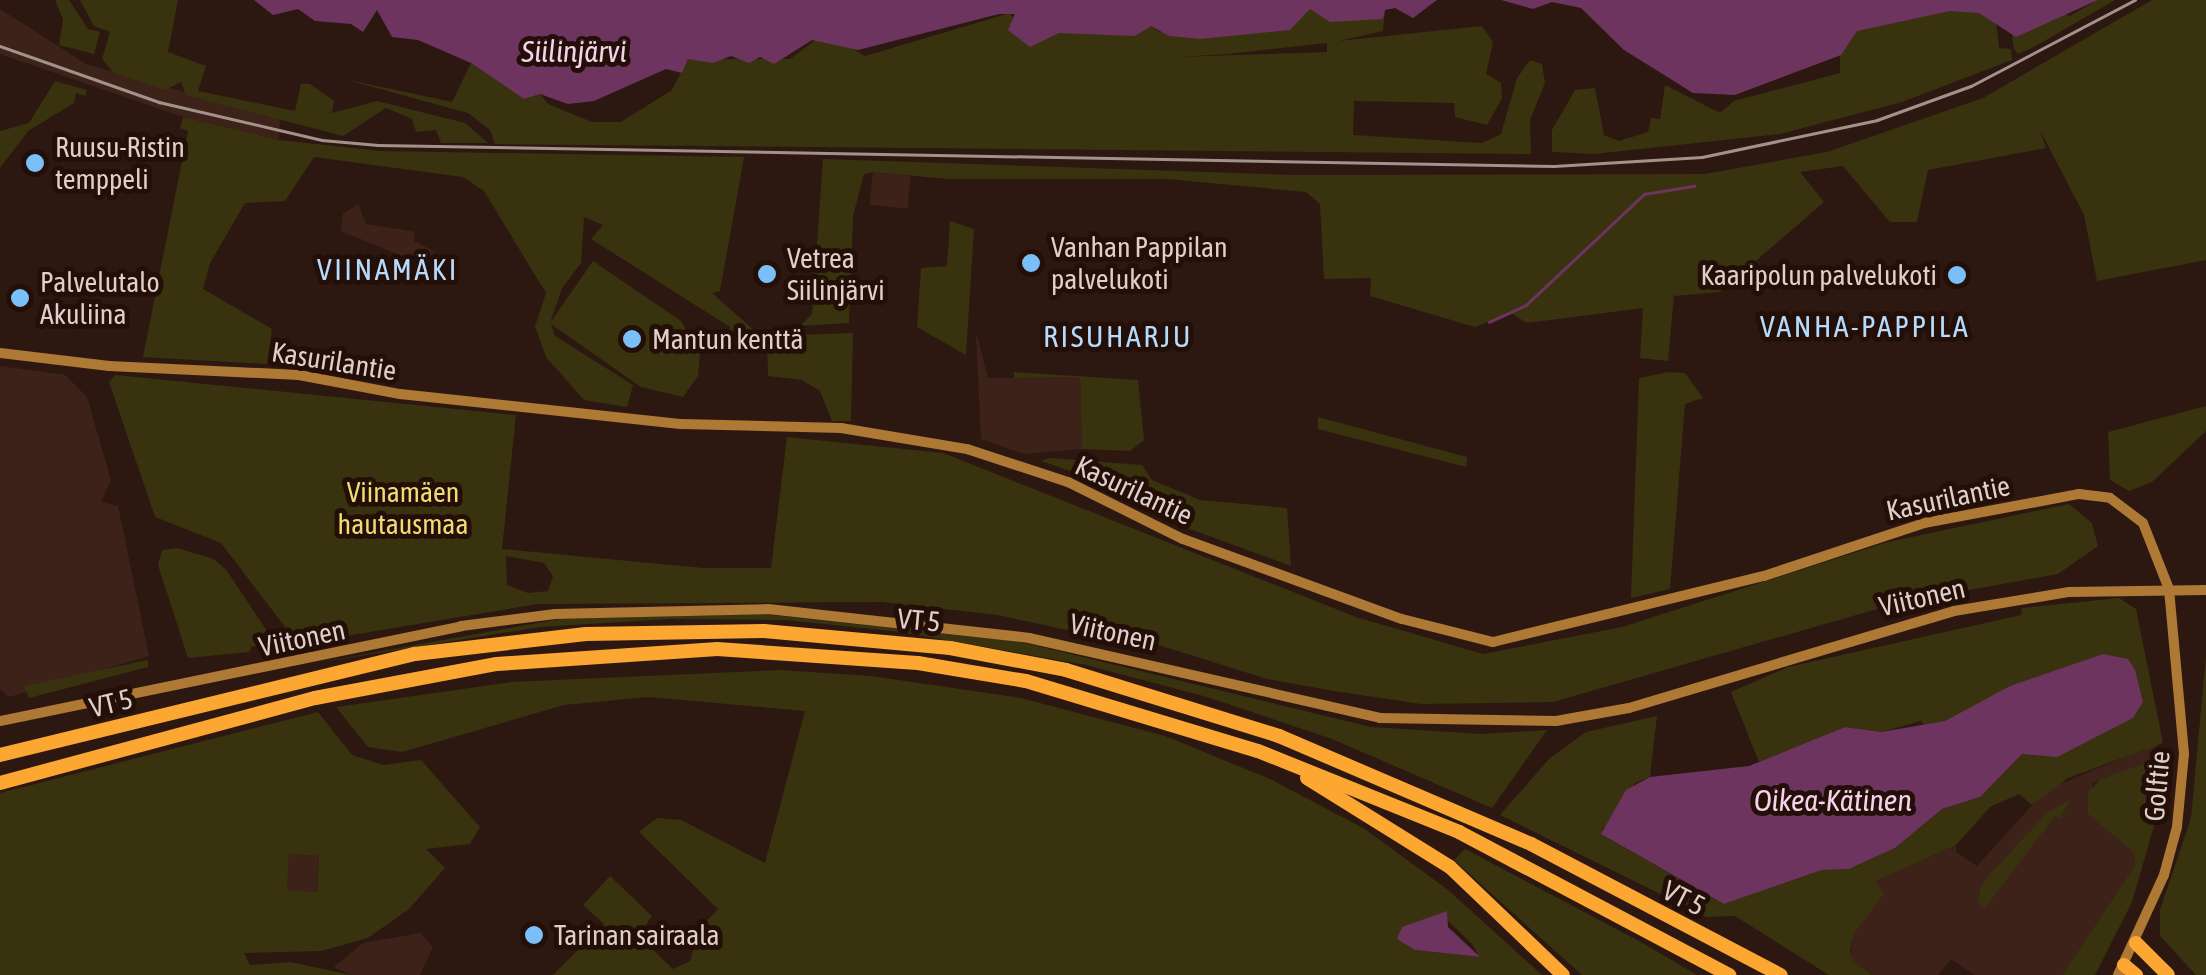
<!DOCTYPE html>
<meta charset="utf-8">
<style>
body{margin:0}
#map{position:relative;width:2206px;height:975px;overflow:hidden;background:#2d1811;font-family:"Asap Condensed",sans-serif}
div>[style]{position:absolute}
.built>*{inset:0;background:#3d221a;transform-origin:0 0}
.green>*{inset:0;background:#38320e}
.water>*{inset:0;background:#6c345f}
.stream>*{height:2.5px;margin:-1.25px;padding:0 1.25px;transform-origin:1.25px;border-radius:1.25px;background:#6c345f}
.secondary>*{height:10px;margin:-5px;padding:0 5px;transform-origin:5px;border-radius:5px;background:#ae7835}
.highway>*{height:14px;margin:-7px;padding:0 7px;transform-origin:7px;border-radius:7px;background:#fca732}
.rail>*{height:2.5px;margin:-1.25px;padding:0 1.25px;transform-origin:1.25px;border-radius:1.25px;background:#a3928c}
.dots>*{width:28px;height:28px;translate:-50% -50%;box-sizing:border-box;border:5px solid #230f08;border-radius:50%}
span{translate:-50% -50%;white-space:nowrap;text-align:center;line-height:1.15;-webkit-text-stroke:10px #230f08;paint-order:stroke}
.poi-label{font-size:28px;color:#decfca}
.left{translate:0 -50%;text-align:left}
.right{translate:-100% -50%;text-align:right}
.street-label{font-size:28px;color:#decfca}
.park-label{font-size:28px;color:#efdd74}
.water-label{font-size:30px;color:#f5d1ea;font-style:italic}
.neighbourhood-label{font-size:30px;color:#b5dafb;letter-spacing:2.5px}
</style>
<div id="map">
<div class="built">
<i style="clip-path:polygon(0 9px,86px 64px,280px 119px,279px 140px,183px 117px,0 54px)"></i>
<i style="left:873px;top:172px;width:38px;height:33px;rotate:6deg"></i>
<i style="clip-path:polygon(358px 204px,366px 224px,415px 232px,414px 241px,435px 252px,427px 266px,341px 231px,343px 214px)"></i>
<i style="clip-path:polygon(976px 332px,988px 378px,1080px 377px,1082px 449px,1024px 454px,981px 439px)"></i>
<i style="clip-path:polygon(0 366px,65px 375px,87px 397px,111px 480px,101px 502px,118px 506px,149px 656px,9px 697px,0 689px)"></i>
<i style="clip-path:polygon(2156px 744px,2159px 762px,2093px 783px,2088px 814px,2134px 853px,2135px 865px,2062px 975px,1975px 975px,1951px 959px,1938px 975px,1872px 975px,1851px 960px,1852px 935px,1883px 895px,1876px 881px,1956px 845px,1956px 852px,1977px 866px,2046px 790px)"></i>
<i style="left:289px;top:854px;width:30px;height:37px;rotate:4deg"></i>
<i style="clip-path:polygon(420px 933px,433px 947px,420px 975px,351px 975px,334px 967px,363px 943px)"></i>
</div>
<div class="green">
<i style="clip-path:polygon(69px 0,88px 29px,100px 32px,94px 54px,59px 45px,63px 19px,55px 0)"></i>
<i style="clip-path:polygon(80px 0,178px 0,168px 52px,206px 66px,198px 91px,295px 111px,301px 84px,310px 84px,334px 101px,332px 113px,377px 101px,465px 123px,488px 143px,441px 143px,436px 130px,416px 132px,412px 119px,386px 108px,343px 136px,186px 95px,181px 82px,165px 90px,114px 73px,102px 59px,110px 32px,94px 26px)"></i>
<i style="clip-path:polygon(evenodd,1274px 0,1376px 0,1385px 9px,1383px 31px,1339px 41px,1482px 26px,1493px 42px,1486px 74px,1501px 83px,1502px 98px,1487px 125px,1455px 117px,1454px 103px,1354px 101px,1353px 135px,1482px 143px,1501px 134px,1517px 78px,1530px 60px,1542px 64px,1545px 83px,1530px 120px,1531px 154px,495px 144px,490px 130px,468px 113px,344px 79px,452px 102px,471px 63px,524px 99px,540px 94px,548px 104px,592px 122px,621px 122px,672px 90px,688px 59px,790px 59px,817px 39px,845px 44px,865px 56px,1010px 13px,1014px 19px,1151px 26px,1159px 32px,1274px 0,1327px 43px,1327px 52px,1176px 57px,1228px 54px,1327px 43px)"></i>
<i style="clip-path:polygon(1906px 0,1995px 12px,1999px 48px,2011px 49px,2012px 60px,1902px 102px,1780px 134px,1594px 154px,1552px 152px,1552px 130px,1575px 90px,1595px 88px,1604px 135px,1619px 141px,1648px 132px,1651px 118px,1660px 119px,1665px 85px,1720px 113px,1734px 101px,1840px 73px,1840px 36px)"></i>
<i style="clip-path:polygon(2098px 0,2115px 0,2034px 47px,2018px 54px,2014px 49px,2011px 30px,2058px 12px,2070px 16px)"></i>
<i style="clip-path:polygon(2152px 0,2206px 0,2206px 260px,2097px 281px,2084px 215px,2040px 130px,2046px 148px,1928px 170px,1917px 222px,1890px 222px,1843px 166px,1800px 172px,1824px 202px,1720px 292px,1674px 296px,1668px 361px,1640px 358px,1643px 308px,1527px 323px,1511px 313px,1475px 327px,1370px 296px,1371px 278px,1324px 279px,1320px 204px,1306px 192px,1167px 179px,947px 179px,873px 172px,864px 174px,853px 216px,849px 323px,783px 327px,800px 326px,812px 314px,823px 159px,1295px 175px,1705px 174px,1827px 152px,1983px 98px)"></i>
<i style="clip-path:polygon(55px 81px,87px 90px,85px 96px,76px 93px,74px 103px,28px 131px,0 168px,0 131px,29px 123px)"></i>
<i style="clip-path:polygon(183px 117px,279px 140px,380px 151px,744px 157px,720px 291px,712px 293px,757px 333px,742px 345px,726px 335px,730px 327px,591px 239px,603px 225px,584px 217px,581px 263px,562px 288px,550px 323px,593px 261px,681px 321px,700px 355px,698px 376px,683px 397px,641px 387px,551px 324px,555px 336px,633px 385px,627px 407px,584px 400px,546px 357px,535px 326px,546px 293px,484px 191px,463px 177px,314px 157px,285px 201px,245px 203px,210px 263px,203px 289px,272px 329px,267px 364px,143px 357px,188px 131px,180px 128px)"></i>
<i style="clip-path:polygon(950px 221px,974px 229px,966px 355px,917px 327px,921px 268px,947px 266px)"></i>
<i style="clip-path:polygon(853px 333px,851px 421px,832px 421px,820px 391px,802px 380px,768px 376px,767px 336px)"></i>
<i style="clip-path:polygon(1014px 372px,1138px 380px,1144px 440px,1130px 451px,1082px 449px,1080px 377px,1014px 378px)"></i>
<i style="clip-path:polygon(1668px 372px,1685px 373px,1703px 398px,1685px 404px,1670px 589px,1631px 598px,1639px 378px)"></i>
<i style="clip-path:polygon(evenodd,115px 375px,516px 415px,502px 549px,703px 568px,771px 568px,787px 437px,943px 453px,1356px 617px,1483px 654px,1622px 627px,1888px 542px,2069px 504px,2092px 523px,2098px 546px,2058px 574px,1898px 603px,1553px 702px,1421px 704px,1334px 691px,1267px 679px,1143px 640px,1137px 645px,998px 615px,881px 602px,538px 604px,298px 644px,221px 543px,155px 517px,109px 382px,115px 375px,506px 556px,544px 563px,553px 576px,548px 591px,528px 593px,507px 585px,506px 556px)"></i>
<i style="clip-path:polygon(2206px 406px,2206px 431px,2152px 482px,2129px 491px,2110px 480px,2108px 432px)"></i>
<i style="clip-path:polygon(1318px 417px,1467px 457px,1466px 467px,1318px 429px)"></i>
<i style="clip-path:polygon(1050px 458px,1142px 465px,1152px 480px,1200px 500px,1287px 508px,1291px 566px,1171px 522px,1088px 477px,1041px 461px)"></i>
<i style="clip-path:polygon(177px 548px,214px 559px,227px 571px,279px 649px,252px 646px,249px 652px,188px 658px,158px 565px,162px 550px)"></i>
<i style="clip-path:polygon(2119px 598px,2136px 609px,2163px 743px,2068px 778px,2032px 805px,2019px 794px,1990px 807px,1956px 845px,1876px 881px,1884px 894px,1853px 935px,1850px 950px,1852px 960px,1872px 975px,1829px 975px,1735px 916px,1707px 917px,1500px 815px,1550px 758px,1586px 732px,1657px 716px,1650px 777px,1635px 783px,1609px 826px,1602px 828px,1609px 839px,1724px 904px,1822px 870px,1849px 869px,1895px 848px,1942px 809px,1980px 797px,1921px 721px,1881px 732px,1845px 727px,1759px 762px,1731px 692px,1788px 667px,2021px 615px,2022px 608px)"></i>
<i style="clip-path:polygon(763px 614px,1021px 642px,1371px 727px,1482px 734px,1547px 730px,1492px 808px,1332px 739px,1207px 697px,1086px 665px,901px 632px,786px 620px,670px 619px,540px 627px,310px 664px,560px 619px)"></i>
<i style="clip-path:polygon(2206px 656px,2206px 975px,2196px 975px,2160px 936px,2160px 910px,2191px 818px)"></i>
<i style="clip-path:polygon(148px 660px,148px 667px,29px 698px,24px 686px)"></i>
<i style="clip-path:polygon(evenodd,780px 670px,871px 676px,1021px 698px,1165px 736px,1270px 779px,1365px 829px,1448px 890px,1542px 975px,553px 975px,604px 924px,583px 905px,610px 876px,652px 916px,638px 936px,673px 969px,690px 961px,700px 928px,718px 909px,639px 832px,657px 818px,681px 820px,765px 863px,805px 711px,648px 697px,564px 705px,402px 752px,368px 747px,336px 707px,511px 682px,780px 670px,1442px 915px,1473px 945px,1479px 957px,1415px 950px,1402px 927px,1442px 915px)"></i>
<i style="clip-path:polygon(evenodd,318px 712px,352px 755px,383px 765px,421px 760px,480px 827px,470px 844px,426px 849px,445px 868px,409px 909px,368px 938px,321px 951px,244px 953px,250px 965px,290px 962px,351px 975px,0 975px,0 793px,318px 712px,289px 854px,319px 856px,317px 892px,287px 890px,289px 854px)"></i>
<i style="clip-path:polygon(2152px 761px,2165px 762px,2162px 798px,2132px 902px,2095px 975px,2062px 975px,2135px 865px,2134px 853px,2088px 814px,2088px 792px,2101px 779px)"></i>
<i style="clip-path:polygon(2071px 799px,2060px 819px,2055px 816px,1985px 908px,1978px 902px,1980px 888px,1989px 875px,2047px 813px)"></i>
<i style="clip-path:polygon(1465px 849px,1639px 941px,1697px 975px,1582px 975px,1454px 860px)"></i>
</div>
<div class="water">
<i style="clip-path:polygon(254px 0,1437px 0,1413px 18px,1395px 8px,1385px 10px,1383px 19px,1330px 22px,1310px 9px,1290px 30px,1201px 39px,1169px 36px,1151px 26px,1135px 36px,1059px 33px,1030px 47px,1008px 30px,1015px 14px,999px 14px,858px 50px,812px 40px,774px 64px,760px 57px,749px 63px,731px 56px,713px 63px,688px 59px,682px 73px,666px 69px,594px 101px,568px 104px,540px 94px,524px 99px,471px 63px,418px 40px,392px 37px,377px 10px,363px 32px,351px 24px,315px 21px,298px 9px,273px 15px)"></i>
<i style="clip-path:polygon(1501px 0,2098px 0,2016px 37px,1979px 13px,1950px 11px,1857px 31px,1841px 55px,1735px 95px,1693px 93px,1624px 50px,1581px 8px,1552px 2px,1533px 9px)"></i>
<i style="clip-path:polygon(2103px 654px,2128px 659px,2135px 670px,2143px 702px,2133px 718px,2057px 757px,2022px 754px,1980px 797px,1942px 809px,1895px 848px,1849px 869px,1822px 870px,1724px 904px,1601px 834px,1626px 790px,1650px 777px,1749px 766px,1845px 727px,1881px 732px,1945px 721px,2010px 686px)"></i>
<i style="clip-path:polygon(1447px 911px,1448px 927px,1480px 957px,1415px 950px,1397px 939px,1402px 927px)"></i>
</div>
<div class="stream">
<i style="left:1489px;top:322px;width:41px;rotate:-24.7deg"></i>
<i style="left:1526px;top:305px;width:162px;rotate:-43.2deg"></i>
<i style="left:1644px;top:194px;width:51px;rotate:-9.1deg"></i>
</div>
<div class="secondary">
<i style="left:0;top:353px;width:110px;rotate:6.8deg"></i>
<i style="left:109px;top:366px;width:190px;rotate:2.7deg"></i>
<i style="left:299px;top:375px;width:103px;rotate:10.7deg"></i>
<i style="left:400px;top:394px;width:284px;rotate:6.1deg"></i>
<i style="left:682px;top:424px;width:159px;rotate:1.4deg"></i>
<i style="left:841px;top:428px;width:128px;rotate:9.5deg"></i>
<i style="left:967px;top:449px;width:106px;rotate:18.1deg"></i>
<i style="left:1068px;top:482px;width:128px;rotate:26.4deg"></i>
<i style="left:1183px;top:539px;width:233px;rotate:20.1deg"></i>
<i style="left:1402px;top:619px;width:94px;rotate:14.2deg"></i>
<i style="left:1493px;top:642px;width:279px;rotate:-13.7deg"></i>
<i style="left:1764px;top:576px;width:169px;rotate:-18.3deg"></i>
<i style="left:1924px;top:523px;width:158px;rotate:-10.6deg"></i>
<i style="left:2079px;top:494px;width:31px;rotate:7deg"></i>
<i style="left:2110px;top:498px;width:41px;rotate:37.1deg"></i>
<i style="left:2143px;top:523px;width:71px;rotate:68.5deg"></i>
<i style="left:2169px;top:589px;width:166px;rotate:84.8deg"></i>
<i style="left:2184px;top:754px;width:73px;rotate:95.5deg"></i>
<i style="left:2177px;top:827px;width:50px;rotate:105.2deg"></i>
<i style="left:2164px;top:875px;width:110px;rotate:114.7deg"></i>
<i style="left:0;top:721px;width:471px;rotate:-11.6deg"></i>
<i style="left:461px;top:626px;width:95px;rotate:-7.3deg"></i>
<i style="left:555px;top:614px;width:213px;rotate:-1.3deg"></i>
<i style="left:768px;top:609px;width:263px;rotate:6.3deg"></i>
<i style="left:1029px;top:638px;width:360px;rotate:12.8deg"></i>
<i style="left:1380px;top:718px;width:176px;rotate:1deg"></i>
<i style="left:1556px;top:721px;width:74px;rotate:-10.1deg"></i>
<i style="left:1629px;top:708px;width:339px;rotate:-16.6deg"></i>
<i style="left:1954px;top:611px;width:117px;rotate:-9.4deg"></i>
<i style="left:2069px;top:592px;width:137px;rotate:-0.8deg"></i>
</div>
<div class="highway">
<i style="left:0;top:755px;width:427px;rotate:-13.7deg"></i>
<i style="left:415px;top:654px;width:172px;rotate:-6.7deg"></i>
<i style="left:586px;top:634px;width:178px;rotate:-1deg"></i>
<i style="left:764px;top:631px;width:187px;rotate:5.2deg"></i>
<i style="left:950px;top:648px;width:118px;rotate:10.7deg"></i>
<i style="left:1066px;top:670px;width:223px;rotate:17.2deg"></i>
<i style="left:1279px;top:736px;width:274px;rotate:23.2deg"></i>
<i style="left:1531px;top:844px;width:282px;rotate:27.7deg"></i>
<i style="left:1307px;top:778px;width:168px;rotate:31.9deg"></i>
<i style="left:1450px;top:867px;width:156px;rotate:43.7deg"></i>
<i style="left:0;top:783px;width:326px;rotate:-15.1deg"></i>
<i style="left:315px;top:698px;width:185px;rotate:-10.6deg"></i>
<i style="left:497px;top:664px;width:221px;rotate:-3.9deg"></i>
<i style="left:717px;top:649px;width:201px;rotate:4deg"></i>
<i style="left:918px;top:663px;width:109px;rotate:9.5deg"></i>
<i style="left:1026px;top:681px;width:242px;rotate:16.8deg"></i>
<i style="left:1258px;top:751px;width:217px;rotate:21.9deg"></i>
<i style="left:1459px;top:832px;width:306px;rotate:27.9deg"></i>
<i style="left:2136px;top:943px;width:45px;rotate:45deg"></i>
<i style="left:2124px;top:965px;width:16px;rotate:40deg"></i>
</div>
<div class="rail">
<i style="left:0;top:46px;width:169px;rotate:19.4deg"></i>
<i style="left:159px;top:102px;width:167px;rotate:13.1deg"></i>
<i style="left:322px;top:140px;width:56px;rotate:5.1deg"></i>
<i style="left:378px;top:145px;width:1176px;rotate:1.02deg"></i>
<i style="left:1554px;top:166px;width:148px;rotate:-3.5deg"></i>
<i style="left:1702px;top:157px;width:179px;rotate:-11.9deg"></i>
<i style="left:1877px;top:120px;width:100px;rotate:-19.9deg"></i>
<i style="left:1971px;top:86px;width:185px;rotate:-27.7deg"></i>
</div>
<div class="dots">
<i style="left:35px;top:163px;background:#7abff8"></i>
<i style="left:1031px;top:263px;background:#7abff8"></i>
<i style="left:767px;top:274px;background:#7abff8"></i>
<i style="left:1957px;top:275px;background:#7abff8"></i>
<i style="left:20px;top:298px;background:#7abff8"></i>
<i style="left:632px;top:339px;background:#7abff8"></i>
<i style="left:534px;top:935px;background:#7abff8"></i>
</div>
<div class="poi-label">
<span class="left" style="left:55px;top:163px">Ruusu-Ristin<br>temppeli</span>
<span class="left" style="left:1051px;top:263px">Vanhan Pappilan<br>palvelukoti</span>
<span class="left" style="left:787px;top:274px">Vetrea<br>Siilinjärvi</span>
<span class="right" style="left:1937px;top:275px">Kaaripolun palvelukoti</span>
<span class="left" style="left:40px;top:298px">Palvelutalo<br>Akuliina</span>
<span class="left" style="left:652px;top:339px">Mantun kenttä</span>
<span class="left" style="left:554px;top:935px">Tarinan sairaala</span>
</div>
<div class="street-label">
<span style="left:334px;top:361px;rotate:9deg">Kasurilantie</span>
<span style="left:1134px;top:490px;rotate:25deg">Kasurilantie</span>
<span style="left:1948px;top:498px;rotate:-12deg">Kasurilantie</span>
<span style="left:1922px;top:597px;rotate:-13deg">Viitonen</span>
<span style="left:919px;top:620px;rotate:5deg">VT 5</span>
<span style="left:1113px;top:632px;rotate:12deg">Viitonen</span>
<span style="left:302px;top:638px;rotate:-12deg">Viitonen</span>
<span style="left:111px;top:703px;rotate:-14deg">VT 5</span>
<span style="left:2157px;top:786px;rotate:-85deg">Golftie</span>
<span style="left:1684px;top:898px;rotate:27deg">VT 5</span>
</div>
<div class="park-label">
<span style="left:403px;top:508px">Viinamäen<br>hautausmaa</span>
</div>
<div class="water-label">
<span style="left:574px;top:51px">Siilinjärvi</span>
<span style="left:1833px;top:800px">Oikea-Kätinen</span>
</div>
<div class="neighbourhood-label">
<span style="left:388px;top:269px">VIINAMÄKI</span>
<span style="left:1865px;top:326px">VANHA-PAPPILA</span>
<span style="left:1118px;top:336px">RISUHARJU</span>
</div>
</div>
